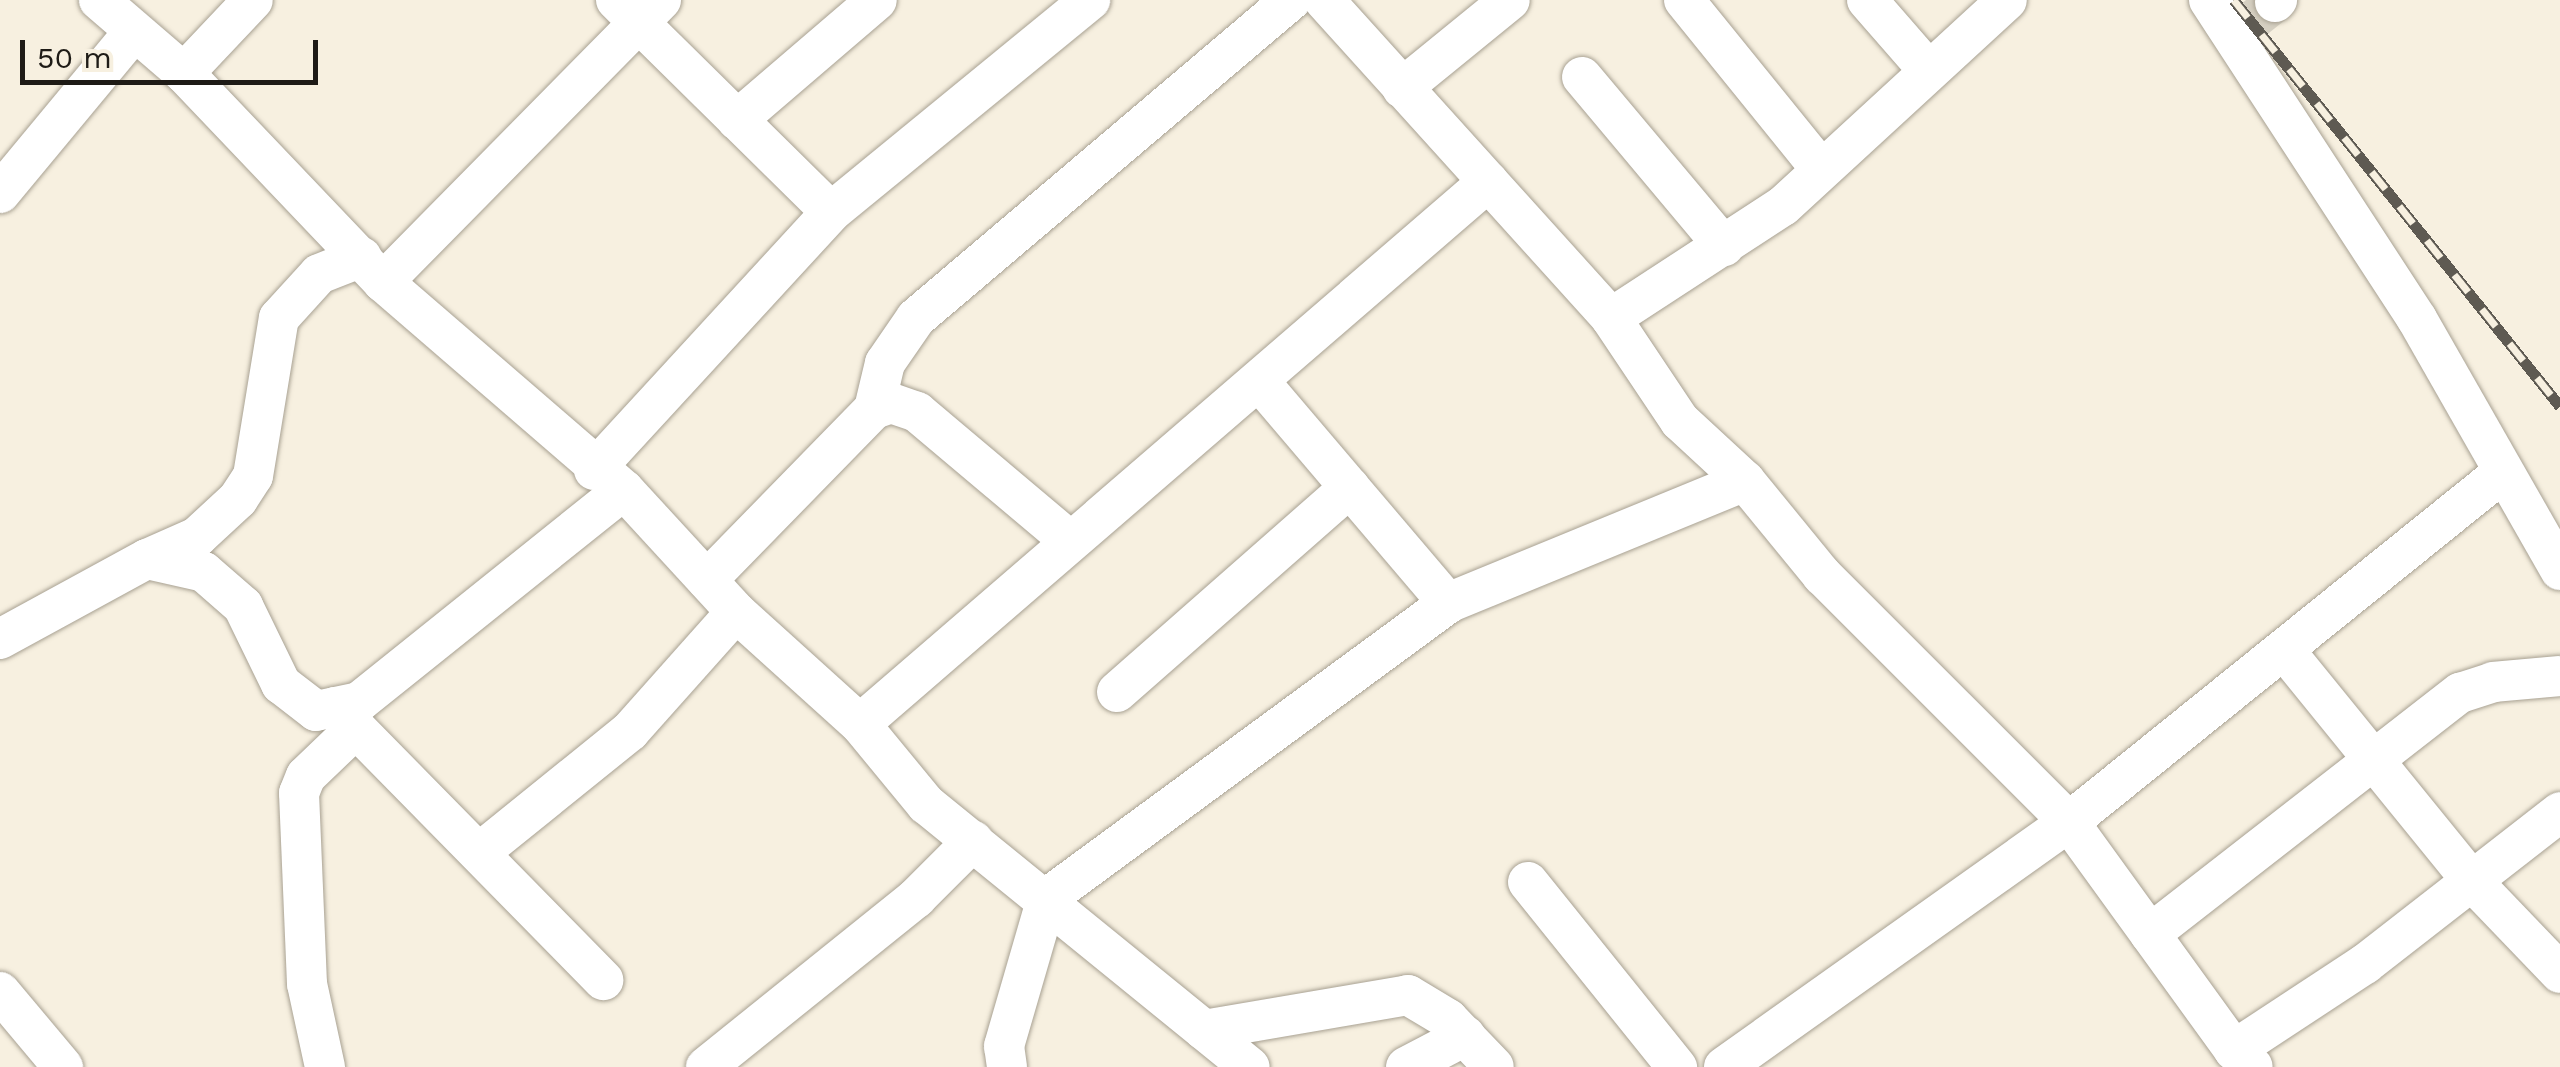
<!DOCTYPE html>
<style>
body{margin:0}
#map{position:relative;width:2560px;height:1067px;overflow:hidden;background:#f7f0e0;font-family:"Work Sans",sans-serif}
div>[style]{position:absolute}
.street-tunnel>*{height:40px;margin-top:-20px;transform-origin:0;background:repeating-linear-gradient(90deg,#d6d0c2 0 40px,transparent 0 60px)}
.roads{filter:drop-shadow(0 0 2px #a8a192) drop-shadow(0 0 2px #a8a192)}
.street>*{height:40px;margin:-20px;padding:0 20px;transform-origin:20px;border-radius:20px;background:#fff}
.rail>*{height:11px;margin-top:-5.5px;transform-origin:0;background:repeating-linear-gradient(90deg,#f7f0e0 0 22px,#5e5a52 0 44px);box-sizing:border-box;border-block:2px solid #5e5a52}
span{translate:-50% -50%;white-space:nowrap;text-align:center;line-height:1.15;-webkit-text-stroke:8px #f7f0e0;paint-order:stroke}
.scale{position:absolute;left:20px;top:40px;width:298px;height:45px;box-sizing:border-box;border:5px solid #1e1b16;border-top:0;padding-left:12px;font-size:30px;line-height:35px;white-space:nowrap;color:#1e1b16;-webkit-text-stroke:8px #f7f0e0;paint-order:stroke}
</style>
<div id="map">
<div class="street-tunnel">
<i style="left:2247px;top:25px;width:36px;rotate:-39deg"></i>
</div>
<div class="roads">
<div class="street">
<i style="left:99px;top:0;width:112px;rotate:40.7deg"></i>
<i style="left:184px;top:73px;width:289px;rotate:46.4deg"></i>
<i style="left:383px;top:282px;width:318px;rotate:40.8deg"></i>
<i style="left:624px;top:490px;width:166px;rotate:47.4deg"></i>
<i style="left:736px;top:612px;width:167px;rotate:42.1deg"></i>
<i style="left:860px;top:724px;width:104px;rotate:50.5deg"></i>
<i style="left:926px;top:804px;width:417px;rotate:39.1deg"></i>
<i style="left:616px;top:0;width:302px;rotate:44.6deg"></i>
<i style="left:1324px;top:0;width:428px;rotate:47.9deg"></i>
<i style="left:1611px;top:318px;width:124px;rotate:56.2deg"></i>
<i style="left:1680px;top:421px;width:88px;rotate:42.7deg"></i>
<i style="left:1745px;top:481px;width:122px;rotate:50.7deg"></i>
<i style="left:1822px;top:575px;width:349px;rotate:45deg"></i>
<i style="left:2069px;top:822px;width:281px;rotate:54.1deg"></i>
<i style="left:2234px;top:1050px;width:25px;rotate:42deg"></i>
<i style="left:1684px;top:0;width:216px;rotate:51deg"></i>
<i style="left:1867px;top:0;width:94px;rotate:48.9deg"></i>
<i style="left:2209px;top:0;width:381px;rotate:56.9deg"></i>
<i style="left:2417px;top:319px;width:289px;rotate:60.3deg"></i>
<i style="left:2275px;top:2px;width:3px;rotate:-45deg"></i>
<i style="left:184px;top:73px;width:100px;rotate:-46.6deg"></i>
<i style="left:1582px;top:77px;width:221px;rotate:50deg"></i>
<i style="left:1402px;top:88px;width:139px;rotate:-39.2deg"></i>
<i style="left:737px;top:120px;width:184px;rotate:-40.6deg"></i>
<i style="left:0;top:193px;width:208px;rotate:-50.3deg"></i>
<i style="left:383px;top:282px;width:396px;rotate:-45.4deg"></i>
<i style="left:1611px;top:318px;width:205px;rotate:-33.1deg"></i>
<i style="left:1783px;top:206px;width:304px;rotate:-42.6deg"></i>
<i style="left:1259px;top:381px;width:292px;rotate:49.6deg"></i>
<i style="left:874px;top:409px;width:47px;rotate:-76.6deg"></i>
<i style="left:885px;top:363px;width:55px;rotate:-55.4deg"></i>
<i style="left:916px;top:318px;width:492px;rotate:-40.3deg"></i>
<i style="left:594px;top:470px;width:350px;rotate:-47.4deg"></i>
<i style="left:831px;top:212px;width:335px;rotate:-39.3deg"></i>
<i style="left:147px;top:559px;width:55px;rotate:-23.7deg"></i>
<i style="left:197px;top:537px;width:56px;rotate:-42.8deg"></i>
<i style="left:238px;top:499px;width:27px;rotate:-57deg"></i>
<i style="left:253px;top:476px;width:160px;rotate:-80.7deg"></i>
<i style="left:279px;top:318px;width:59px;rotate:-47.7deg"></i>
<i style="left:319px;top:274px;width:46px;rotate:-21.6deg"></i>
<i style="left:707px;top:580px;width:239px;rotate:-45.7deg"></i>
<i style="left:874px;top:409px;width:18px;rotate:-19deg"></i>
<i style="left:891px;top:403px;width:28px;rotate:19deg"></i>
<i style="left:917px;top:412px;width:200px;rotate:40.1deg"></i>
<i style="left:0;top:639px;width:167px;rotate:-28.6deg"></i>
<i style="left:147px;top:559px;width:58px;rotate:12.8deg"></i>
<i style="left:204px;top:572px;width:52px;rotate:41.1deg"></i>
<i style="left:243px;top:606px;width:87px;rotate:64deg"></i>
<i style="left:281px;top:684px;width:44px;rotate:37.6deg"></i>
<i style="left:316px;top:711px;width:44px;rotate:-11.8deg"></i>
<i style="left:359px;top:702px;width:339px;rotate:-38.7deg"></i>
<i style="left:2285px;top:651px;width:294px;rotate:50.9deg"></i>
<i style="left:2470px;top:879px;width:130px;rotate:46.2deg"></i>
<i style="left:1117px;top:692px;width:310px;rotate:-41.3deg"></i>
<i style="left:335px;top:707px;width:383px;rotate:45.5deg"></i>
<i style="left:860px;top:724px;width:830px;rotate:-40.8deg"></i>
<i style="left:479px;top:853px;width:194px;rotate:-38.9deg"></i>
<i style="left:630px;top:731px;width:159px;rotate:-48.3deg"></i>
<i style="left:1528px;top:882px;width:238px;rotate:51.2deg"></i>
<i style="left:2150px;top:934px;width:393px;rotate:-37.9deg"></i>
<i style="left:2460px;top:693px;width:35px;rotate:-18deg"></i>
<i style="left:2493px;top:682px;width:67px;rotate:-5.1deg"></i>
<i style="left:0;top:992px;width:98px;rotate:50deg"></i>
<i style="left:1204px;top:1030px;width:207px;rotate:-9.7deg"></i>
<i style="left:1408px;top:995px;width:47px;rotate:31deg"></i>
<i style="left:1448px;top:1019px;width:66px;rotate:46.2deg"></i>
<i style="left:2234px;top:1050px;width:157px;rotate:-33.3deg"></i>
<i style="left:2365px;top:964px;width:247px;rotate:-37.9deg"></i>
<i style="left:325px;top:1067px;width:85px;rotate:-102.2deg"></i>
<i style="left:307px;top:984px;width:191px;rotate:-92.4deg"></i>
<i style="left:299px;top:793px;width:18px;rotate:-68deg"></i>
<i style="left:306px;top:776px;width:69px;rotate:-43.8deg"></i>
<i style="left:706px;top:1067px;width:270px;rotate:-38.8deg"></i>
<i style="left:916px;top:898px;width:81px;rotate:-45deg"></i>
<i style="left:1007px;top:1067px;width:21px;rotate:-98deg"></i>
<i style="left:1004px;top:1046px;width:154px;rotate:-73.8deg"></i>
<i style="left:1047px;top:898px;width:498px;rotate:-36.3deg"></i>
<i style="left:1448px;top:603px;width:321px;rotate:-22.3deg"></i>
<i style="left:1406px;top:1067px;width:67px;rotate:-27.7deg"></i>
<i style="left:1724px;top:1067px;width:423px;rotate:-35.4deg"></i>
<i style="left:2069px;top:822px;width:555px;rotate:-38.85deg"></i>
</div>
</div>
<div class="rail">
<i style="left:2234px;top:0;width:521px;rotate:51.24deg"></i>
</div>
<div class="scale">50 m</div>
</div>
